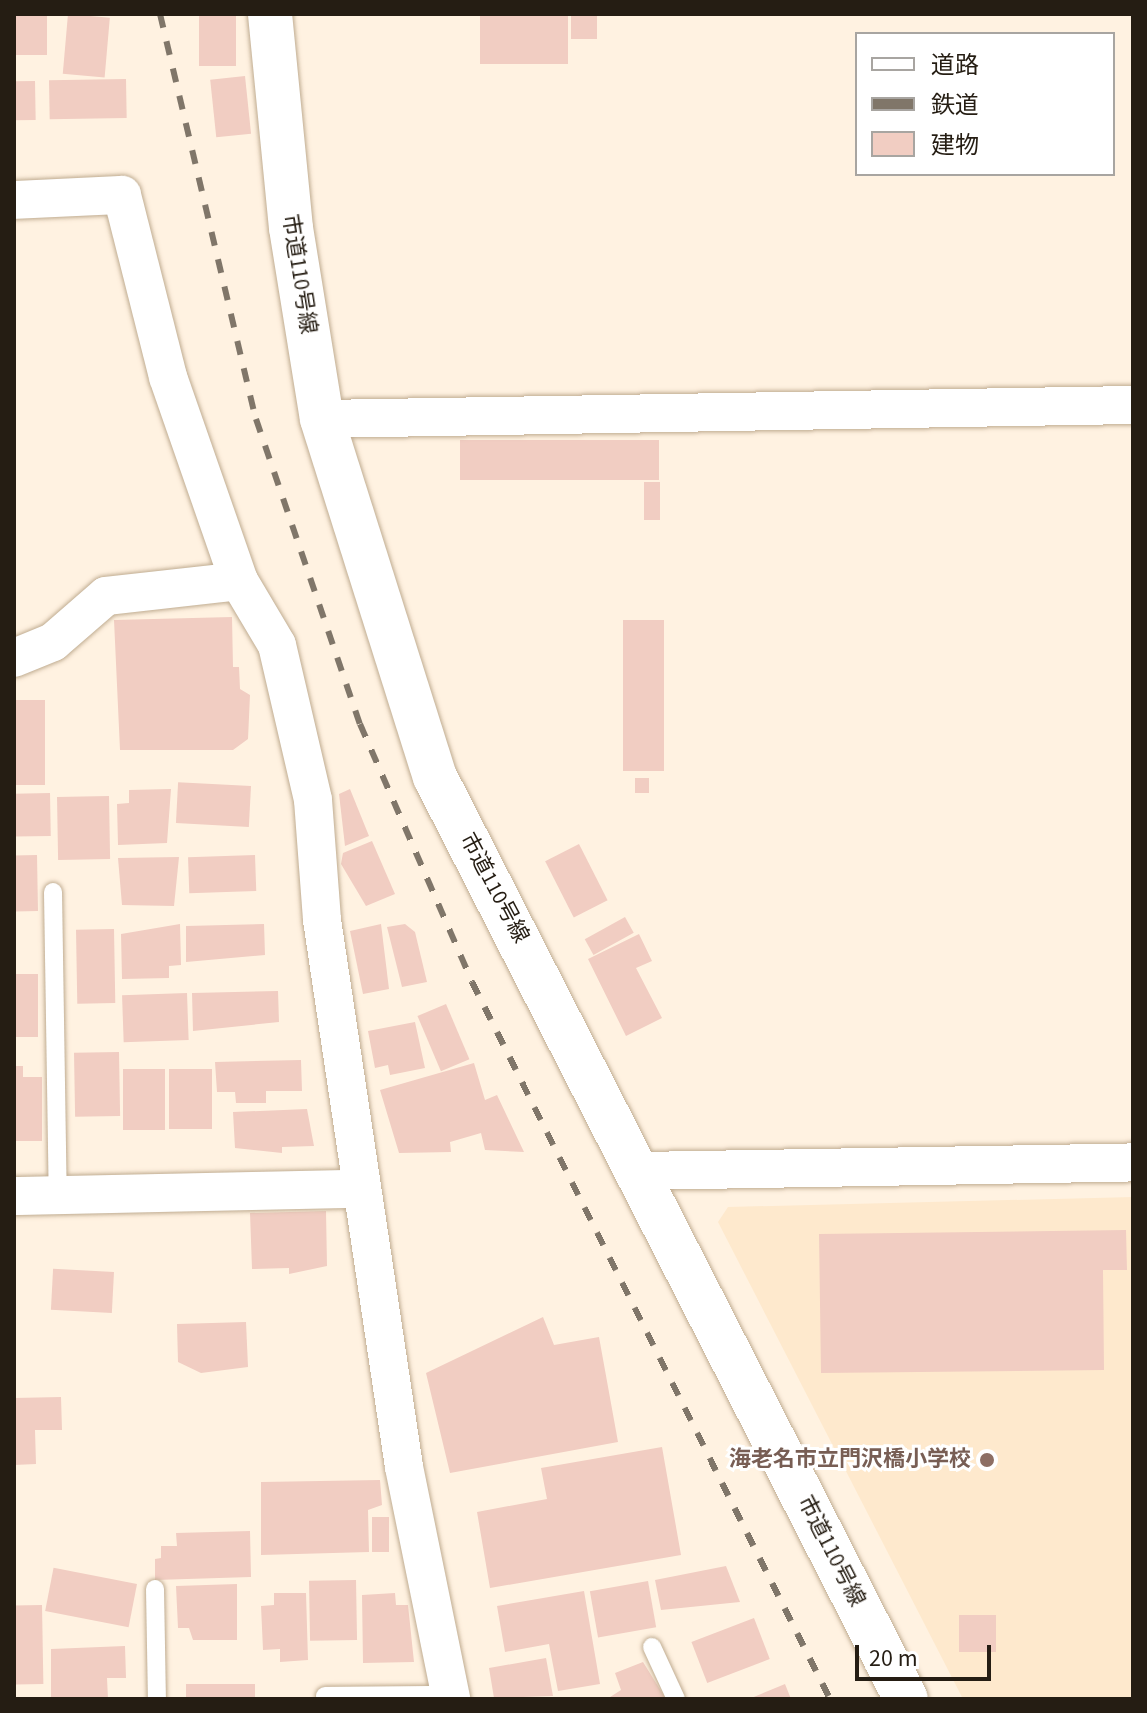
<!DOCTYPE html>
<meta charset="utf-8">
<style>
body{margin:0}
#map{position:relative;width:1147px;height:1713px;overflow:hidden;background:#fff2e1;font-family:"Source Sans 3","Noto Sans JP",sans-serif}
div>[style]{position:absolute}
.built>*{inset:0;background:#fee9cd}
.building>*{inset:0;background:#f1cdc2;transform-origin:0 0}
.roads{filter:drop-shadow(0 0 2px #c0ac91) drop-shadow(0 0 2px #c0ac91)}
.service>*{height:18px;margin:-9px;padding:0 9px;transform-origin:9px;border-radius:9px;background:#fff}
.minor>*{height:38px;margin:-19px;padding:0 19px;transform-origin:19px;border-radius:19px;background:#fff}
.tertiary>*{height:44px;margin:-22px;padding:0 22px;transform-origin:22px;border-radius:22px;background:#fff}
.rail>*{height:6px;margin-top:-3px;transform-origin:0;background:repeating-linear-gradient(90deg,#807669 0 14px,transparent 0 28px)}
.dots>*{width:22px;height:22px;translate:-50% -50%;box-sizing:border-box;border:4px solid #fff;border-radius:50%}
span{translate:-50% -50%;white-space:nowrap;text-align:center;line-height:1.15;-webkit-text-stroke:6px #fff;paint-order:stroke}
.street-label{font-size:22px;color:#251d13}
.education-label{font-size:22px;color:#785e54;font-weight:700}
.right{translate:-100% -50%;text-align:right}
.frame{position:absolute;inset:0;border:16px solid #251d13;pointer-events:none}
.legend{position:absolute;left:855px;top:32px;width:260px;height:144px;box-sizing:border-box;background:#fff;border:2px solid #a8a5a1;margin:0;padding:10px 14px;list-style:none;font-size:24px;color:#251d13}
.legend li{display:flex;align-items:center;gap:16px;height:40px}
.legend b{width:40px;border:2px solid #a8a5a1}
.scale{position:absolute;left:855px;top:1645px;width:136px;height:36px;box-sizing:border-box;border:4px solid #251d13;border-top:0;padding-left:10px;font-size:24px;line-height:28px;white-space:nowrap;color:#251d13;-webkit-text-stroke:6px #fff;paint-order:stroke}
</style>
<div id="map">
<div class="built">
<i style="clip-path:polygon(1133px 1197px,1133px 1699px,963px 1699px,718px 1222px,728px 1207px)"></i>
</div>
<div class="building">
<i style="left:14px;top:14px;width:33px;height:41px"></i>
<i style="left:68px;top:14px;width:42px;height:60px;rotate:5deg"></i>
<i style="left:199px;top:14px;width:37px;height:52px"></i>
<i style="left:480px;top:14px;width:88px;height:50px"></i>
<i style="left:597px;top:15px;width:24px;height:26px;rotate:90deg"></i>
<i style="left:245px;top:76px;width:58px;height:35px;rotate:84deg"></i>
<i style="left:126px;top:79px;width:39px;height:77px;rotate:89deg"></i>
<i style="left:35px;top:81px;width:39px;height:21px;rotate:89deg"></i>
<i style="left:659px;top:440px;width:40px;height:199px;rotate:90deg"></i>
<i style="left:644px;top:482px;width:16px;height:38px"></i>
<i style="clip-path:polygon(232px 617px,233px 667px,239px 667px,240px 689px,250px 695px,248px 739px,233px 750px,120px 750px,114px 620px)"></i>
<i style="left:623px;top:620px;width:41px;height:151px"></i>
<i style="left:14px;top:700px;width:31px;height:85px"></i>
<i style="left:635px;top:778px;width:14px;height:15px"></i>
<i style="left:251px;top:786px;width:41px;height:73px;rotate:93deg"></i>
<i style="clip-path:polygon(171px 789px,167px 843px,118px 845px,117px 804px,129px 803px,129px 790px)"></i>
<i style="clip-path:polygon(350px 789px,369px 836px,345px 846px,339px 794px)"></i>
<i style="left:50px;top:793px;width:43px;height:36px;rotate:89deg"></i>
<i style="left:109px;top:796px;width:63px;height:52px;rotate:89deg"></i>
<i style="clip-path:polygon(372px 841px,395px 894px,366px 906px,341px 864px,343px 853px)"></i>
<i style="left:579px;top:844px;width:63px;height:38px;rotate:63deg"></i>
<i style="left:37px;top:855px;width:56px;height:23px;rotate:89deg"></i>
<i style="left:255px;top:855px;width:36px;height:67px;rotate:88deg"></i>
<i style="clip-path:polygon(179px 857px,174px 906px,122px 905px,118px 858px)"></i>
<i style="left:625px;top:917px;width:18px;height:46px;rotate:61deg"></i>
<i style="clip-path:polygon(180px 924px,181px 965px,169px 966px,169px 978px,122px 979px,121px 934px)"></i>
<i style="clip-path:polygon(264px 924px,265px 955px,186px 962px,186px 926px)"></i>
<i style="clip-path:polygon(381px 924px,389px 989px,363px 994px,350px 931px)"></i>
<i style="clip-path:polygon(405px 924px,415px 932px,427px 982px,402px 987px,387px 927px)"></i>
<i style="left:114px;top:929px;width:74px;height:38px;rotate:89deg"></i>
<i style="clip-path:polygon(639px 934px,652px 961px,636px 968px,662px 1018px,626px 1036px,588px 959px)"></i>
<i style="left:14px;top:974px;width:24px;height:63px"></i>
<i style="clip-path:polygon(278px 991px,279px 1022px,193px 1031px,192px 993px)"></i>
<i style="left:187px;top:993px;width:47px;height:65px;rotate:88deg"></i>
<i style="left:446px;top:1004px;width:60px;height:31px;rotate:67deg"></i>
<i style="clip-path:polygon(415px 1022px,425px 1068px,390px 1075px,388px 1065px,375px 1068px,368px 1031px)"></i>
<i style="left:119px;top:1052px;width:64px;height:45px;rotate:89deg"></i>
<i style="clip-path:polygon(301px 1060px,302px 1091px,266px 1091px,266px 1103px,236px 1103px,235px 1092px,217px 1092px,215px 1062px)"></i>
<i style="clip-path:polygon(474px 1063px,485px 1100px,497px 1095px,524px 1152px,485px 1150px,481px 1133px,450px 1142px,451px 1152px,399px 1153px,380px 1090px)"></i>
<i style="clip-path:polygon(14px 1066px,23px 1066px,23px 1077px,42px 1077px,42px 1141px,14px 1141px)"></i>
<i style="left:123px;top:1069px;width:42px;height:61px"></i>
<i style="left:169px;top:1069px;width:43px;height:60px"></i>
<i style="clip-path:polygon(307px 1109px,314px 1146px,282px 1147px,282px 1153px,235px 1148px,233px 1112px)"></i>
<i style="clip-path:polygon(326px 1211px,327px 1266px,289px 1274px,289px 1268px,252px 1269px,250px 1213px)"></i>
<i style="clip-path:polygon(1126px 1230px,1127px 1270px,1103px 1270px,1104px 1370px,821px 1373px,819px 1234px)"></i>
<i style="left:114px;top:1272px;width:41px;height:61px;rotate:93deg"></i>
<i style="clip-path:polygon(543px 1317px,554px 1345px,599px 1337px,618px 1442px,450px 1473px,426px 1373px)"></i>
<i style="clip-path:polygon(246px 1322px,248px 1367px,201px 1373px,178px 1362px,177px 1324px)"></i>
<i style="clip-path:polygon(61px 1397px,62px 1430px,35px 1430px,36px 1464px,14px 1465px,14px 1398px)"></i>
<i style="clip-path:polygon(662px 1447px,681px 1555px,490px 1588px,477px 1512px,547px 1499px,541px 1468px)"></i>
<i style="clip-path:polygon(380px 1480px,382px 1505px,368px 1510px,369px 1552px,261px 1555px,261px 1482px)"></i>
<i style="left:372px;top:1517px;width:17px;height:35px"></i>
<i style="clip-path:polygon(250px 1531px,251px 1577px,155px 1580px,155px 1559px,161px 1558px,161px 1546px,177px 1546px,176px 1533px)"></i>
<i style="clip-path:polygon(726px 1566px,740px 1602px,661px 1610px,655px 1580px)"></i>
<i style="left:356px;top:1580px;width:60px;height:47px;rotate:89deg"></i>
<i style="left:648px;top:1581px;width:47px;height:59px;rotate:80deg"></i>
<i style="left:137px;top:1584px;width:44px;height:85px;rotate:101deg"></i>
<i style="clip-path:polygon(237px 1584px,237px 1640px,193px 1640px,189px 1628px,178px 1628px,176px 1586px)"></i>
<i style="clip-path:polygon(584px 1591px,600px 1684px,558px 1691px,549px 1644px,505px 1652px,497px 1606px)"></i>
<i style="clip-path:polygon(274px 1593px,306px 1593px,308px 1660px,280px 1662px,280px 1649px,263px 1650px,261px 1606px,274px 1605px)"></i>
<i style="clip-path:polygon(395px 1593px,396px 1605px,408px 1605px,414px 1662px,363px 1663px,362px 1595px)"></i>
<i style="left:42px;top:1605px;width:79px;height:28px;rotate:89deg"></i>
<i style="left:959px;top:1615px;width:37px;height:37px"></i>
<i style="left:754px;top:1618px;width:44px;height:67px;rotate:69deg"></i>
<i style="clip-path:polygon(125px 1646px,126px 1678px,107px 1678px,108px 1699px,51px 1699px,51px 1649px)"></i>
<i style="clip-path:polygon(546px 1658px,553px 1696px,494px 1698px,489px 1668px)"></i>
<i style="clip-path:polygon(643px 1662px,666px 1699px,607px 1699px,621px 1690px,615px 1673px)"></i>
<i style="left:255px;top:1684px;width:15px;height:69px;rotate:90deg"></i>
<i style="clip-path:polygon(785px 1684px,791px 1699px,749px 1699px)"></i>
</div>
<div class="roads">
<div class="service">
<i style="left:53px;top:892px;width:303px;rotate:89.1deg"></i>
<i style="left:155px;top:1589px;width:110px;rotate:89deg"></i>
<i style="left:652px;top:1647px;width:57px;rotate:65.2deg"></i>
<i style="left:325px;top:1696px;width:125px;rotate:-0.5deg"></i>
</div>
<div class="minor">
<i style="left:14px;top:200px;width:108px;rotate:-2.7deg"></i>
<i style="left:122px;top:195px;width:188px;rotate:75.8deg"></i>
<i style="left:168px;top:377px;width:216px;rotate:70.8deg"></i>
<i style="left:239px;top:581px;width:74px;rotate:59.3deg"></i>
<i style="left:277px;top:645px;width:159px;rotate:76.9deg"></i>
<i style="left:313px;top:800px;width:120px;rotate:85.7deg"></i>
<i style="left:322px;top:920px;width:553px;rotate:81.47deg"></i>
<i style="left:404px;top:1467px;width:237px;rotate:78.5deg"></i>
<i style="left:322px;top:419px;width:811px;rotate:-0.99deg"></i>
<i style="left:14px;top:658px;width:42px;rotate:-22.3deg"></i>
<i style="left:53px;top:642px;width:70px;rotate:-41deg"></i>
<i style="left:106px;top:596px;width:134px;rotate:-6.4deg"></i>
<i style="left:641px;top:1171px;width:492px;rotate:-1deg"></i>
<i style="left:14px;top:1196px;width:348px;rotate:-1.2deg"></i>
</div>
<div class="tertiary">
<i style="left:270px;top:14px;width:215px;rotate:84.4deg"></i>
<i style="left:291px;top:228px;width:193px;rotate:80.8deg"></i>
<i style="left:322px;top:419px;width:375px;rotate:72.5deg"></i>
<i style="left:435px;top:777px;width:1035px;rotate:62.94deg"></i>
</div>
</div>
<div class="rail">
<i style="left:160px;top:14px;width:416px;rotate:76.7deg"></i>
<i style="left:256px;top:419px;width:322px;rotate:71.2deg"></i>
<i style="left:360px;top:724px;width:281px;rotate:66.5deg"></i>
<i style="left:472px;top:982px;width:801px;rotate:63.47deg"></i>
</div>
<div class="dots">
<i style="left:987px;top:1460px;background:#8d6e63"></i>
</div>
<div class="street-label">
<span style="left:299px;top:274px;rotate:81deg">市道110号線</span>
<span style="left:494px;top:888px;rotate:62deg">市道110号線</span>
<span style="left:831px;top:1551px;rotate:63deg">市道110号線</span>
</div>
<div class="education-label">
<span class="right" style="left:971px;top:1460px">海老名市立門沢橋小学校</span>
</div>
<div class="frame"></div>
<ul class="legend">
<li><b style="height:10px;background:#fff"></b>道路</li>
<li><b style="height:10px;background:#807669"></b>鉄道</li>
<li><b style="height:22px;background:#f1cdc2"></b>建物</li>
</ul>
<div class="scale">20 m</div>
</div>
